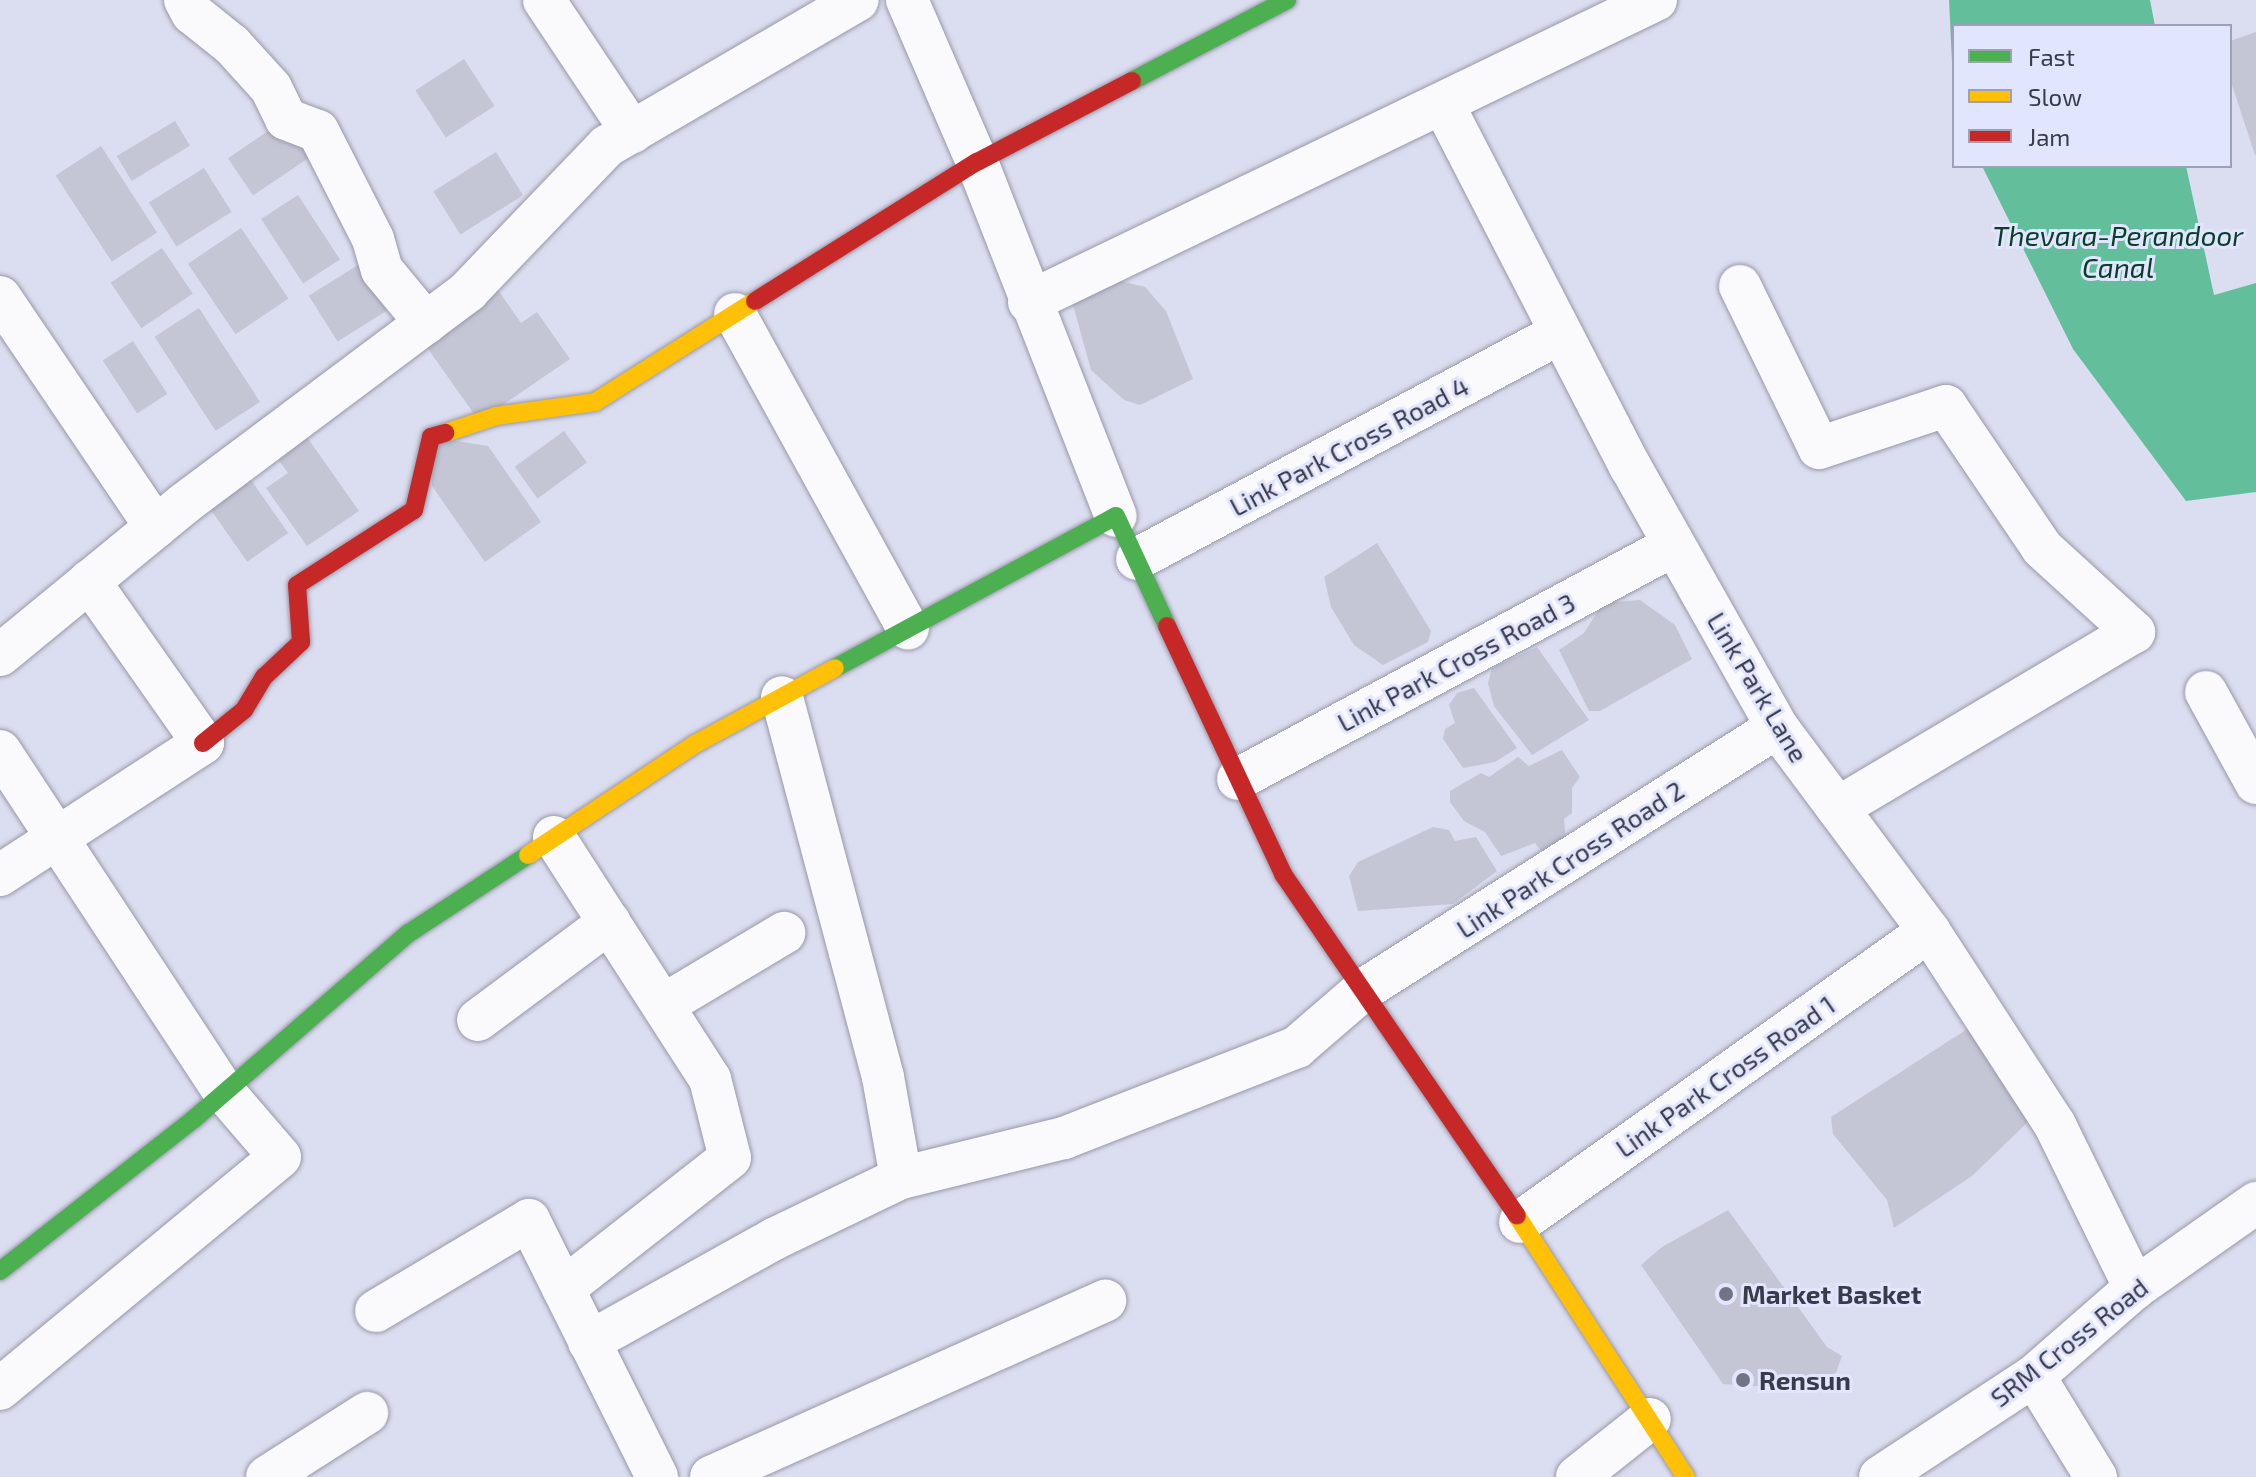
<!DOCTYPE html>
<style>
body{margin:0}
#map{position:relative;width:2256px;height:1477px;overflow:hidden;background:#dbddf0;font-family:"Exo 2",sans-serif}
div>[style]{position:absolute}
.water>*{inset:0;background:#63be9c}
.building>*{inset:0;background:#c4c6d6;transform-origin:0 0}
.roads{filter:drop-shadow(0 0 2px #9798a8) drop-shadow(0 0 2px #9798a8)}
.street>*{height:42px;margin:-21px;padding:0 21px;transform-origin:21px;border-radius:21px;background:#fafafd}
.fast>*{height:18px;margin:-9px;padding:0 9px;transform-origin:9px;border-radius:9px;background:#4caf50}
.slow>*{height:18px;margin:-9px;padding:0 9px;transform-origin:9px;border-radius:9px;background:#ffc107}
.jam>*{height:18px;margin:-9px;padding:0 9px;transform-origin:9px;border-radius:9px;background:#c62828}
.dots>*{width:22px;height:22px;translate:-50% -50%;box-sizing:border-box;border:4px solid #e2e5fe;border-radius:50%}
span{translate:-50% -50%;white-space:nowrap;text-align:center;line-height:1.15;-webkit-text-stroke:6px #e2e5fe;paint-order:stroke}
.street-label{font-size:26px;color:#393b4b}
.poi-label{font-size:26px;color:#393b4b;font-weight:700}
.left{translate:0 -50%;text-align:left}
.water-label{font-size:28px;color:#0a3e28;font-style:italic}
.legend{position:absolute;left:1952px;top:24px;width:280px;height:144px;box-sizing:border-box;background:#e2e5fe;border:2px solid #9ea1b6;margin:0;padding:10px 14px;list-style:none;font-size:24px;color:#393b4b}
.legend li{display:flex;align-items:center;gap:16px;height:40px}
.legend b{width:40px;border:2px solid #9ea1b6}
</style>
<div id="map">
<div class="water">
<i style="clip-path:polygon(1949px 0,2150px 0,2155px 26px,1954px 26px,1954px 103px)"></i>
<i style="clip-path:polygon(1982px 166px,2186px 166px,2214px 295px,2256px 283px,2256px 492px,2186px 501px,2073px 349px)"></i>
</div>
<div class="building">
<i style="clip-path:polygon(2256px 32px,2256px 155px,2255px 155px,2230px 79px,2230px 41px)"></i>
<i style="left:464px;top:59px;width:56px;height:58px;rotate:57deg"></i>
<i style="left:286px;top:119px;width:45px;height:70px;rotate:56deg"></i>
<i style="left:175px;top:121px;width:29px;height:68px;rotate:59deg"></i>
<i style="left:101px;top:146px;width:103px;height:54px;rotate:57deg"></i>
<i style="left:496px;top:152px;width:51px;height:74px;rotate:58deg"></i>
<i style="left:204px;top:168px;width:52px;height:65px;rotate:58deg"></i>
<i style="left:298px;top:195px;width:77px;height:44px;rotate:57deg"></i>
<i style="left:241px;top:228px;width:85px;height:64px;rotate:56deg"></i>
<i style="left:162px;top:248px;width:55px;height:62px;rotate:56deg"></i>
<i style="left:358px;top:265px;width:54px;height:58px;rotate:58deg"></i>
<i style="clip-path:polygon(1103px 277px,1145px 287px,1166px 311px,1193px 379px,1140px 405px,1124px 400px,1091px 370px,1070px 294px)"></i>
<i style="clip-path:polygon(496px 287px,521px 323px,537px 312px,570px 359px,479px 421px,421px 339px)"></i>
<i style="left:199px;top:308px;width:112px;height:53px;rotate:57deg"></i>
<i style="left:133px;top:341px;width:63px;height:36px;rotate:57deg"></i>
<i style="clip-path:polygon(302px 430px,359px 511px,307px 546px,266px 488px,288px 473px,272px 451px)"></i>
<i style="left:564px;top:431px;width:39px;height:61px;rotate:54deg"></i>
<i style="clip-path:polygon(431px 437px,488px 446px,541px 522px,485px 562px,432px 486px)"></i>
<i style="left:244px;top:470px;width:77px;height:50px;rotate:55deg"></i>
<i style="clip-path:polygon(1377px 543px,1431px 631px,1428px 642px,1383px 665px,1354px 645px,1331px 607px,1324px 577px)"></i>
<i style="clip-path:polygon(1640px 600px,1675px 625px,1692px 659px,1600px 711px,1589px 711px,1559px 650px,1584px 633px,1603px 603px)"></i>
<i style="clip-path:polygon(1537px 647px,1589px 720px,1532px 755px,1494px 706px,1488px 683px,1492px 668px)"></i>
<i style="clip-path:polygon(1474px 688px,1517px 748px,1495px 762px,1463px 768px,1443px 739px,1445px 729px,1455px 723px,1449px 705px,1457px 693px)"></i>
<i style="clip-path:polygon(1562px 750px,1580px 777px,1572px 788px,1572px 813px,1564px 819px,1566px 845px,1543px 853px,1535px 843px,1501px 856px,1485px 832px,1464px 821px,1450px 802px,1450px 791px,1481px 773px,1489px 777px,1518px 757px,1529px 766px)"></i>
<i style="clip-path:polygon(1433px 827px,1449px 830px,1455px 841px,1476px 837px,1497px 871px,1453px 904px,1358px 911px,1349px 876px,1358px 862px)"></i>
<i style="clip-path:polygon(1972px 1026px,2032px 1118px,1972px 1176px,1894px 1228px,1887px 1200px,1833px 1134px,1831px 1117px)"></i>
<i style="clip-path:polygon(1728px 1210px,1827px 1347px,1842px 1356px,1836px 1373px,1786px 1388px,1723px 1384px,1641px 1265px,1662px 1247px)"></i>
</div>
<div class="roads">
<div class="street">
<i style="left:185px;top:0;width:15px;rotate:62deg"></i>
<i style="left:192px;top:13px;width:51px;rotate:38.7deg"></i>
<i style="left:232px;top:45px;width:58px;rotate:47.8deg"></i>
<i style="left:271px;top:88px;width:34px;rotate:64deg"></i>
<i style="left:286px;top:119px;width:34px;rotate:21deg"></i>
<i style="left:318px;top:131px;width:121px;rotate:63deg"></i>
<i style="left:373px;top:239px;width:32px;rotate:74deg"></i>
<i style="left:382px;top:270px;width:69px;rotate:50.3deg"></i>
<i style="left:544px;top:0;width:159px;rotate:56.3deg"></i>
<i style="left:907px;top:0;width:176px;rotate:66.6deg"></i>
<i style="left:977px;top:162px;width:380px;rotate:68.6deg"></i>
<i style="left:1443px;top:104px;width:407px;rotate:62.7deg"></i>
<i style="left:1630px;top:466px;width:300px;rotate:60.6deg"></i>
<i style="left:1777px;top:727px;width:254px;rotate:53.3deg"></i>
<i style="left:1929px;top:931px;width:231px;rotate:57deg"></i>
<i style="left:2055px;top:1125px;width:182px;rotate:63.9deg"></i>
<i style="left:1740px;top:286px;width:180px;rotate:64deg"></i>
<i style="left:1819px;top:448px;width:134px;rotate:-18.3deg"></i>
<i style="left:1946px;top:406px;width:171px;rotate:55.9deg"></i>
<i style="left:2042px;top:548px;width:125px;rotate:42.4deg"></i>
<i style="left:2134px;top:632px;width:345px;rotate:149.3deg"></i>
<i style="left:0;top:297px;width:278px;rotate:55.9deg"></i>
<i style="left:1029px;top:302px;width:696px;rotate:-25.72deg"></i>
<i style="left:735px;top:314px;width:359px;rotate:61.2deg"></i>
<i style="left:1137px;top:559px;width:480px;rotate:-28.1deg"></i>
<i style="left:0;top:655px;width:239px;rotate:-39.4deg"></i>
<i style="left:185px;top:503px;width:354px;rotate:-36.8deg"></i>
<i style="left:468px;top:291px;width:201px;rotate:-46.2deg"></i>
<i style="left:607px;top:146px;width:290px;rotate:-30.2deg"></i>
<i style="left:2206px;top:692px;width:104px;rotate:61.2deg"></i>
<i style="left:0;top:751px;width:409px;rotate:56.7deg"></i>
<i style="left:225px;top:1093px;width:84px;rotate:49.3deg"></i>
<i style="left:280px;top:1157px;width:364px;rotate:140.4deg"></i>
<i style="left:1238px;top:779px;width:495px;rotate:-28.2deg"></i>
<i style="left:554px;top:837px;width:288px;rotate:57.2deg"></i>
<i style="left:710px;top:1079px;width:81px;rotate:75.8deg"></i>
<i style="left:730px;top:1158px;width:212px;rotate:141.9deg"></i>
<i style="left:0;top:875px;width:242px;rotate:-33deg"></i>
<i style="left:203px;top:743px;width:198px;rotate:-125.1deg"></i>
<i style="left:665px;top:1004px;width:139px;rotate:-30.8deg"></i>
<i style="left:478px;top:1020px;width:164px;rotate:-36.6deg"></i>
<i style="left:901px;top:1178px;width:168px;rotate:-13.8deg"></i>
<i style="left:1064px;top:1138px;width:250px;rotate:-21.3deg"></i>
<i style="left:1297px;top:1047px;width:87px;rotate:-40.8deg"></i>
<i style="left:1363px;top:990px;width:490px;rotate:-32.4deg"></i>
<i style="left:1520px;top:1222px;width:502px;rotate:-35.43deg"></i>
<i style="left:376px;top:1311px;width:178px;rotate:-30.7deg"></i>
<i style="left:529px;top:1220px;width:287px;rotate:63.5deg"></i>
<i style="left:589px;top:1342px;width:212px;rotate:-29.1deg"></i>
<i style="left:774px;top:1239px;width:141px;rotate:-25.7deg"></i>
<i style="left:901px;top:1178px;width:103px;rotate:-100.1deg"></i>
<i style="left:883px;top:1077px;width:393px;rotate:-104.9deg"></i>
<i style="left:2034px;top:1376px;width:119px;rotate:58.5deg"></i>
<i style="left:267px;top:1477px;width:119px;rotate:-32.6deg"></i>
<i style="left:711px;top:1477px;width:432px;rotate:-24.1deg"></i>
<i style="left:1577px;top:1477px;width:93px;rotate:-38.5deg"></i>
<i style="left:1880px;top:1477px;width:184px;rotate:-33.3deg"></i>
<i style="left:2034px;top:1376px;width:134px;rotate:-41.1deg"></i>
<i style="left:2135px;top:1288px;width:148px;rotate:-35.1deg"></i>
</div>
<div class="fast">
<i style="left:1132px;top:81px;width:175px;rotate:-27.6deg"></i>
<i style="left:835px;top:668px;width:319px;rotate:-28.4deg"></i>
<i style="left:1116px;top:516px;width:121px;rotate:65.1deg"></i>
<i style="left:0;top:1271px;width:246px;rotate:-38.1deg"></i>
<i style="left:194px;top:1119px;width:284px;rotate:-40.9deg"></i>
<i style="left:409px;top:933px;width:142px;rotate:-33.2deg"></i>
</div>
<div class="slow">
<i style="left:445px;top:433px;width:54px;rotate:-18.4deg"></i>
<i style="left:496px;top:416px;width:100px;rotate:-8deg"></i>
<i style="left:595px;top:402px;width:189px;rotate:-32.3deg"></i>
<i style="left:528px;top:855px;width:201px;rotate:-33.6deg"></i>
<i style="left:695px;top:744px;width:159px;rotate:-28.5deg"></i>
<i style="left:1517px;top:1216px;width:311px;rotate:57.1deg"></i>
</div>
<div class="jam">
<i style="left:755px;top:301px;width:262px;rotate:-32.1deg"></i>
<i style="left:977px;top:162px;width:175px;rotate:-27.6deg"></i>
<i style="left:1167px;top:626px;width:274px;rotate:64.9deg"></i>
<i style="left:1283px;top:874px;width:414px;rotate:55.6deg"></i>
<i style="left:203px;top:743px;width:53px;rotate:-38.8deg"></i>
<i style="left:244px;top:710px;width:39px;rotate:-59deg"></i>
<i style="left:264px;top:677px;width:51px;rotate:-43.4deg"></i>
<i style="left:301px;top:642px;width:57px;rotate:-94deg"></i>
<i style="left:297px;top:585px;width:139px;rotate:-32.7deg"></i>
<i style="left:414px;top:510px;width:75px;rotate:-76.9deg"></i>
<i style="left:431px;top:437px;width:15px;rotate:-16deg"></i>
</div>
</div>
<div class="dots">
<i style="left:1726px;top:1294px;background:#727485"></i>
<i style="left:1743px;top:1380px;background:#727485"></i>
</div>
<div class="street-label">
<span style="left:1349px;top:446px;rotate:-28deg">Link Park Cross Road 4</span>
<span style="left:1456px;top:662px;rotate:-28deg">Link Park Cross Road 3</span>
<span style="left:1758px;top:687px;rotate:59deg">Link Park Lane</span>
<span style="left:1570px;top:859px;rotate:-33deg">Link Park Cross Road 2</span>
<span style="left:1725px;top:1076px;rotate:-35deg">Link Park Cross Road 1</span>
<span style="left:2069px;top:1342px;rotate:-38deg">SRM Cross Road</span>
</div>
<div class="poi-label">
<span class="left" style="left:1742px;top:1294px">Market Basket</span>
<span class="left" style="left:1759px;top:1380px">Rensun</span>
</div>
<div class="water-label">
<span style="left:2118px;top:251px">Thevara-Perandoor<br>Canal</span>
</div>
<ul class="legend">
<li><b style="height:10px;background:#4caf50"></b>Fast</li>
<li><b style="height:10px;background:#ffc107"></b>Slow</li>
<li><b style="height:10px;background:#c62828"></b>Jam</li>
</ul>
</div>
